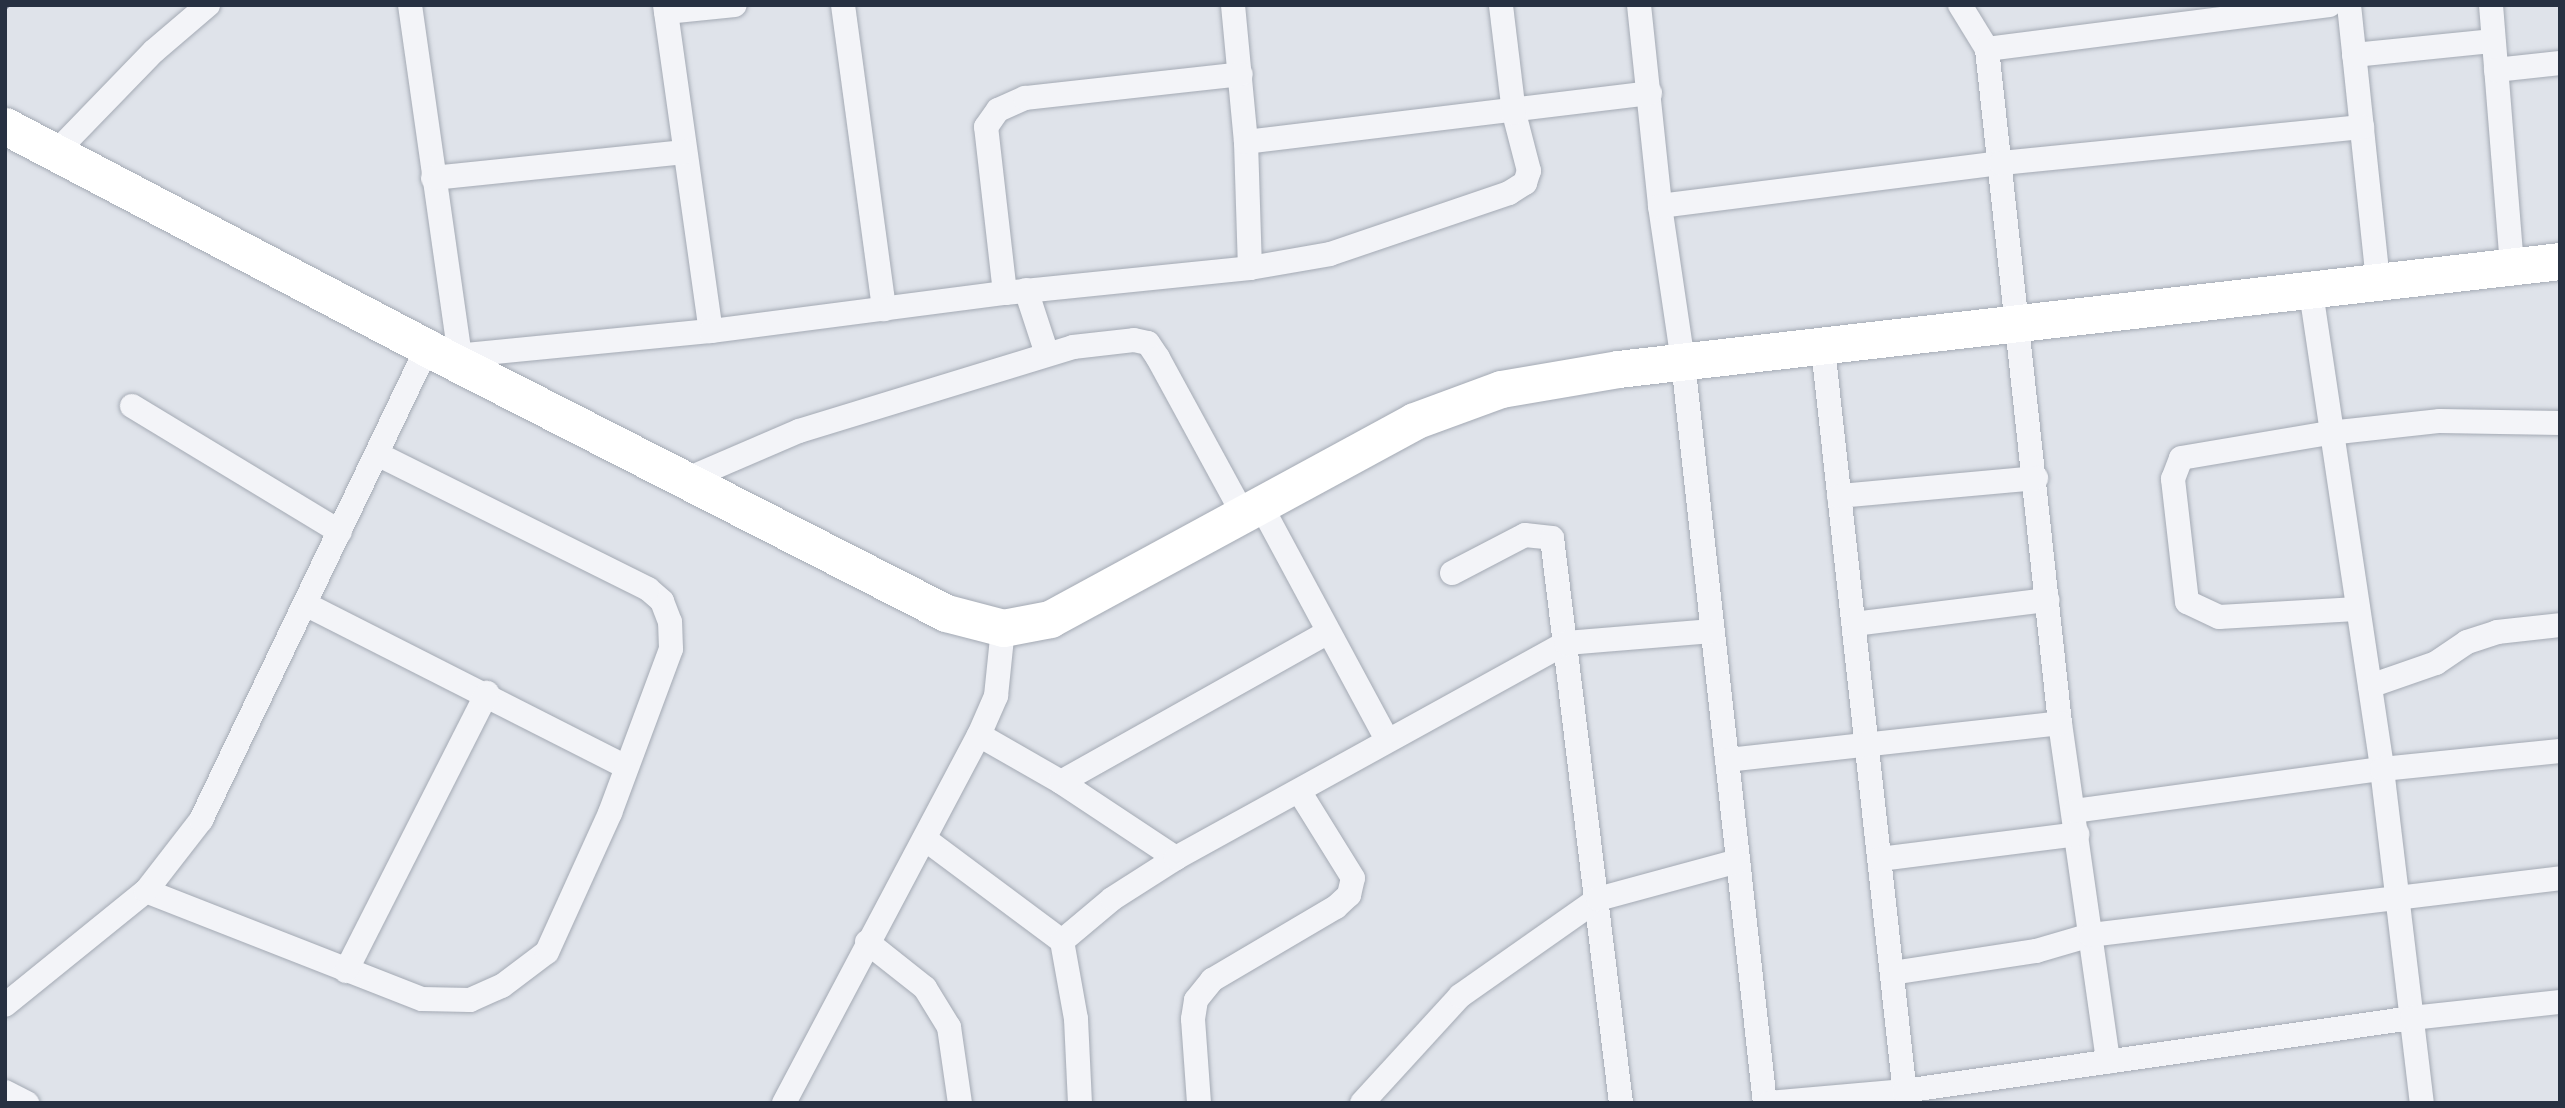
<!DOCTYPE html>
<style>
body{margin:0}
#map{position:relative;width:2565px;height:1108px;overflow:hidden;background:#dfe3ea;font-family:Roboto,sans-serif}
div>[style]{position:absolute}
.roads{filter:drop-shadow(0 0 2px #a4aab4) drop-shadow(0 0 2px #a4aab4)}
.minor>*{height:24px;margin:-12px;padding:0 12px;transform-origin:12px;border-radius:12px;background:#f3f4f8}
.secondary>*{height:37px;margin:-18.5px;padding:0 18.5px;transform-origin:18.5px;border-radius:18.5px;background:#fff}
.rail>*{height:5px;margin-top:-2.5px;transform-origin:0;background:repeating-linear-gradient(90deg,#788294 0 3.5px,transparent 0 10.5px)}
span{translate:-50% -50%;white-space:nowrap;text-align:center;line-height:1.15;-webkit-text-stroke:5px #eff2f7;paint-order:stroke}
.frame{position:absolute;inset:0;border:7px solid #273142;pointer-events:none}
</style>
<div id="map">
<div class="roads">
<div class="minor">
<i style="left:410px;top:5px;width:354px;rotate:81.9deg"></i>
<i style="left:665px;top:5px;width:329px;rotate:82deg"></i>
<i style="left:843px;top:5px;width:307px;rotate:82.3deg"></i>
<i style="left:1233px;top:5px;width:138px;rotate:84.6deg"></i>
<i style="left:1246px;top:142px;width:126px;rotate:88.2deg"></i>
<i style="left:1639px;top:5px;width:202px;rotate:84deg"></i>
<i style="left:1660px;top:206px;width:158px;rotate:81.6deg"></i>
<i style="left:1683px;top:362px;width:746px;rotate:83.69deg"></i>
<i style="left:1960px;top:5px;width:52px;rotate:58.5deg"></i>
<i style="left:1987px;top:49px;width:678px;rotate:83.82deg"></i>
<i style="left:2060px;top:723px;width:342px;rotate:81.9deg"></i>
<i style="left:2349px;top:5px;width:280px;rotate:84deg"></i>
<i style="left:2491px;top:5px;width:262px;rotate:85.4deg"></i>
<i style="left:666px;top:12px;width:69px;rotate:-5.8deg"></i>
<i style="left:1987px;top:49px;width:345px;rotate:-7.3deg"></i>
<i style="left:2354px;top:55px;width:140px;rotate:-5.8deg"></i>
<i style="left:2496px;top:70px;width:64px;rotate:-6.2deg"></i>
<i style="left:1246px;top:142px;width:407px;rotate:-6.9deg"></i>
<i style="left:57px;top:151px;width:139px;rotate:-45.9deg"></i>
<i style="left:154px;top:51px;width:71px;rotate:-40.4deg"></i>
<i style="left:433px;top:178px;width:253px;rotate:-5.9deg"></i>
<i style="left:1660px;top:206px;width:344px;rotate:-7.2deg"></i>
<i style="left:2001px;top:163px;width:363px;rotate:-5.7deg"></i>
<i style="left:1026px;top:290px;width:67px;rotate:71.8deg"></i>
<i style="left:2311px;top:292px;width:482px;rotate:81.5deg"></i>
<i style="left:2382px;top:769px;width:336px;rotate:83.2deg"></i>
<i style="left:1005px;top:293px;width:167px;rotate:-96.5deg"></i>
<i style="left:986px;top:127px;width:21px;rotate:-55deg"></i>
<i style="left:998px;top:110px;width:30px;rotate:-24deg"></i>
<i style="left:1025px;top:98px;width:217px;rotate:-6.3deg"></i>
<i style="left:1823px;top:348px;width:760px;rotate:83.73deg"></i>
<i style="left:445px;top:357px;width:267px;rotate:-5.6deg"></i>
<i style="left:711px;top:331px;width:296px;rotate:-7.4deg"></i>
<i style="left:1005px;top:293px;width:246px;rotate:-5.8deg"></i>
<i style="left:1250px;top:268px;width:81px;rotate:-9.9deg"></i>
<i style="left:1330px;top:254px;width:189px;rotate:-18.8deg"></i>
<i style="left:1509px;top:193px;width:19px;rotate:-32deg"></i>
<i style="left:1525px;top:183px;width:13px;rotate:-72deg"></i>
<i style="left:1529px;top:171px;width:60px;rotate:-104.5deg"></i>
<i style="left:1514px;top:113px;width:109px;rotate:-96.9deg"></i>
<i style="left:132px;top:406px;width:243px;rotate:31.2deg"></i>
<i style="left:685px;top:480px;width:124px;rotate:-23.3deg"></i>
<i style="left:799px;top:431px;width:287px;rotate:-17deg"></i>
<i style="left:1073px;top:347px;width:61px;rotate:-6.5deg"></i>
<i style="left:1134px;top:340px;width:14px;rotate:12deg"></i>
<i style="left:1148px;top:343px;width:18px;rotate:56deg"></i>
<i style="left:1158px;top:358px;width:175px;rotate:61.4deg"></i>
<i style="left:1839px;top:496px;width:198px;rotate:-5.2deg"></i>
<i style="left:1259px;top:502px;width:270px;rotate:61.7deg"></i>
<i style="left:1452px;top:573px;width:82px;rotate:-27.5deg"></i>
<i style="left:1525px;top:535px;width:27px;rotate:6deg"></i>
<i style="left:1552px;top:538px;width:569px;rotate:83.04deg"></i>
<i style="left:305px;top:604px;width:359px;rotate:26.9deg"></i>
<i style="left:2358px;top:609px;width:139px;rotate:176.7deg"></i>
<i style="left:2219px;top:617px;width:35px;rotate:-155deg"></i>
<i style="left:2187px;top:602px;width:124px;rotate:-96.5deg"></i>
<i style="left:2173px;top:479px;width:22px;rotate:-69deg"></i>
<i style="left:2181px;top:458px;width:150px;rotate:-9.6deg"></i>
<i style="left:2329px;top:433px;width:112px;rotate:-6.2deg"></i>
<i style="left:2440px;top:421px;width:120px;rotate:1deg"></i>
<i style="left:1854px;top:624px;width:195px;rotate:-7.1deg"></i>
<i style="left:2370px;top:686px;width:70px;rotate:-19.2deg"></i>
<i style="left:2436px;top:663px;width:37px;rotate:-34deg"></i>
<i style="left:2467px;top:642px;width:32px;rotate:-18deg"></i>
<i style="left:2497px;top:632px;width:63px;rotate:-6.3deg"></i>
<i style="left:979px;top:735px;width:95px;rotate:29.8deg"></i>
<i style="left:1061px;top:782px;width:138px;rotate:33.5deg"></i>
<i style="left:1727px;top:760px;width:335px;rotate:-6.3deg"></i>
<i style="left:1061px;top:782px;width:304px;rotate:-29.3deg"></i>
<i style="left:2074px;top:811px;width:311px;rotate:-7.8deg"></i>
<i style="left:2382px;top:769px;width:179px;rotate:-5.8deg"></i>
<i style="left:925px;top:839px;width:171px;rotate:36.7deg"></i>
<i style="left:1062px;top:941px;width:79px;rotate:79.8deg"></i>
<i style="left:1076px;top:1019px;width:84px;rotate:87.3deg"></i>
<i style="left:1880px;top:859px;width:199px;rotate:-7.2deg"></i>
<i style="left:146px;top:891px;width:296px;rotate:21.4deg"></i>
<i style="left:422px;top:999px;width:48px;rotate:1.2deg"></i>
<i style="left:470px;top:1000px;width:35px;rotate:-24deg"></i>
<i style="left:502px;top:986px;width:56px;rotate:-37.1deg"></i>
<i style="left:547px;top:952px;width:153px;rotate:-65.6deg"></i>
<i style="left:610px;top:813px;width:175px;rotate:-69.6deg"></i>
<i style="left:671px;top:649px;width:27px;rotate:-92deg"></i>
<i style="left:670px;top:622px;width:22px;rotate:-111deg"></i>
<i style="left:662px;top:601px;width:18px;rotate:-139deg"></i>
<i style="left:648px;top:589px;width:303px;rotate:-153.5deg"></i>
<i style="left:1062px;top:941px;width:65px;rotate:-40deg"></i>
<i style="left:1112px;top:899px;width:76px;rotate:-32.6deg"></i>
<i style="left:1176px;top:858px;width:445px;rotate:-28.9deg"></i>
<i style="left:1566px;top:643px;width:147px;rotate:-4.7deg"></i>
<i style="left:867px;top:942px;width:74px;rotate:38.4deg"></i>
<i style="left:925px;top:988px;width:46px;rotate:58.4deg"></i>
<i style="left:949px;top:1027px;width:77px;rotate:81.8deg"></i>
<i style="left:346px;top:971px;width:312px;rotate:-63.1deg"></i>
<i style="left:1892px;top:973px;width:146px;rotate:-8.7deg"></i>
<i style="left:2036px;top:951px;width:57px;rotate:-16.2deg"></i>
<i style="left:2091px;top:935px;width:472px;rotate:-6.9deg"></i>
<i style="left:5px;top:1005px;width:181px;rotate:-39deg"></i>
<i style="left:146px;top:891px;width:90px;rotate:-52.2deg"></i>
<i style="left:201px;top:820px;width:523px;rotate:-64.41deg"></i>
<i style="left:5px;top:1092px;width:25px;rotate:27deg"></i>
<i style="left:784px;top:1103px;width:416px;rotate:-62.1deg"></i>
<i style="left:979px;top:735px;width:43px;rotate:-66.4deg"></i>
<i style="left:996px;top:696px;width:68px;rotate:-84.1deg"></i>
<i style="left:1199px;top:1103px;width:84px;rotate:-94.1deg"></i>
<i style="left:1193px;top:1019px;width:19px;rotate:-81deg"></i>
<i style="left:1196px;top:1000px;width:26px;rotate:-51deg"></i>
<i style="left:1212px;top:980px;width:144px;rotate:-30.5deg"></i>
<i style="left:1336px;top:907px;width:18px;rotate:-43deg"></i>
<i style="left:1349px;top:895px;width:17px;rotate:-77deg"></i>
<i style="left:1353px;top:878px;width:102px;rotate:-121.8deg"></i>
<i style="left:1362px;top:1103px;width:145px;rotate:-47.5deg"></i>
<i style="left:1460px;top:996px;width:169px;rotate:-35.1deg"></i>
<i style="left:1598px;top:899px;width:145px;rotate:-15.2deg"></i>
<i style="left:1769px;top:1103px;width:136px;rotate:-5.1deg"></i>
<i style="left:1904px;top:1091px;width:513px;rotate:-8.18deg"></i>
<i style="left:2412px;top:1018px;width:149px;rotate:-6.2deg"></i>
</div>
<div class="secondary">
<i style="left:5px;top:126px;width:477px;rotate:27.7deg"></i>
<i style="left:427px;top:348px;width:583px;rotate:27.05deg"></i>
<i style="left:946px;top:613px;width:59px;rotate:14.7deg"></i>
<i style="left:1003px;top:628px;width:48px;rotate:-10.8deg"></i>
<i style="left:1050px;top:619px;width:414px;rotate:-28.5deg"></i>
<i style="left:1414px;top:421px;width:93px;rotate:-20.2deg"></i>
<i style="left:1501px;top:389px;width:119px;rotate:-9.7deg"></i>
<i style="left:1618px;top:369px;width:948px;rotate:-6.54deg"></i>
</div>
</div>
<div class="rail">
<i style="left:5px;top:7px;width:3px;rotate:-45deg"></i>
</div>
<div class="frame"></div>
</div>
